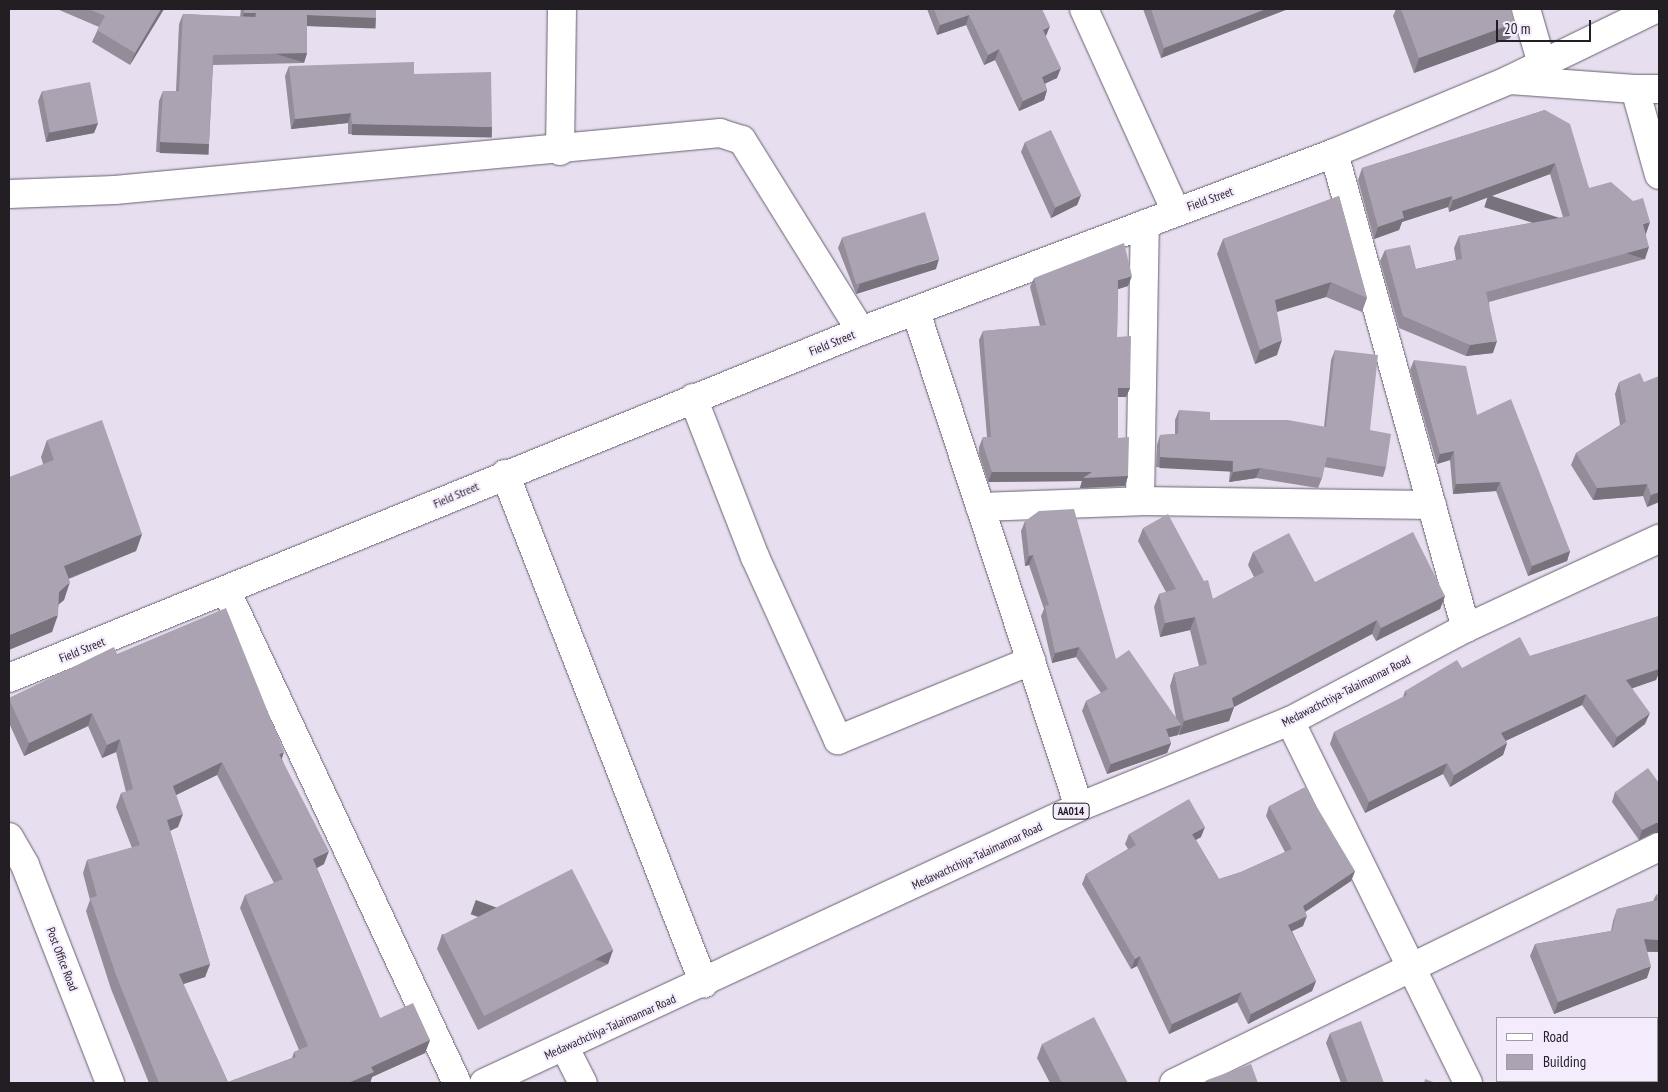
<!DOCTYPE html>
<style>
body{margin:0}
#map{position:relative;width:1668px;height:1092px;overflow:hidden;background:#e7deef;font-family:"PT Sans Narrow",sans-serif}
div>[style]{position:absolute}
.roads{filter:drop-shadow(0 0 1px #68606f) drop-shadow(0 0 1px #68606f)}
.minor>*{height:28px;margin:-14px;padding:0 14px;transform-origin:14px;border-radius:14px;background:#fff}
.highway>*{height:28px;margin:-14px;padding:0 14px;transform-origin:14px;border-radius:14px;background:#fff}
.wall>*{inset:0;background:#948c99}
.shaded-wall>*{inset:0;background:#78727d;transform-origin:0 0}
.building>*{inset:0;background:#aca3b2;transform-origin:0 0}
span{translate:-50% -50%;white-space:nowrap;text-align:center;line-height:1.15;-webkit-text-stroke:4px #f4ebfc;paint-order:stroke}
.shield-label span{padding:1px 4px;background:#f4ebfc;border:1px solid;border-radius:4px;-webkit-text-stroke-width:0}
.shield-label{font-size:11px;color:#221e24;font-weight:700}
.street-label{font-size:12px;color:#221e24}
.frame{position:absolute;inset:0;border:10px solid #221e24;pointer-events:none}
.legend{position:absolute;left:1496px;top:1017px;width:162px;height:65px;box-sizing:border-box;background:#f4ebfc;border:1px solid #a099a6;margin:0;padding:6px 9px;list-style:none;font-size:15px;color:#221e24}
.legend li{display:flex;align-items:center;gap:10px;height:25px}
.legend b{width:25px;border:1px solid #a099a6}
.scale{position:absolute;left:1496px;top:20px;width:95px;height:22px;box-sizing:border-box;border:2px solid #221e24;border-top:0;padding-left:6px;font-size:15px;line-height:18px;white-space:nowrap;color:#221e24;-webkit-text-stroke:4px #f4ebfc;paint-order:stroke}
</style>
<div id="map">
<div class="roads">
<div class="minor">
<i style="left:1084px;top:9px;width:223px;rotate:65.6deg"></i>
<i style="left:1526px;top:9px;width:57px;rotate:73.8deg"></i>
<i style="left:1510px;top:80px;width:125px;rotate:4.1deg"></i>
<i style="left:1635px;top:89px;width:89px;rotate:74.4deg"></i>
<i style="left:1635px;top:89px;width:24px"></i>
<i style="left:560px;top:151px;width:142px;rotate:-89.2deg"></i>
<i style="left:1334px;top:153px;width:493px;rotate:74.5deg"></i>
<i style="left:9px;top:194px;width:106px;rotate:-2.2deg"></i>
<i style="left:115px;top:190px;width:608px;rotate:-5.38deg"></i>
<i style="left:720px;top:133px;width:23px;rotate:18deg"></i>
<i style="left:742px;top:140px;width:225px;rotate:58.1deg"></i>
<i style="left:916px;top:312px;width:521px;rotate:71.77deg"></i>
<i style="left:693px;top:398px;width:171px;rotate:68.7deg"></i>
<i style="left:755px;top:557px;width:201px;rotate:65.6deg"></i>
<i style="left:838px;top:740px;width:209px;rotate:-22.3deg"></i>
<i style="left:505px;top:474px;width:547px;rotate:68.68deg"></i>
<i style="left:1140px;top:501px;width:277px;rotate:-89deg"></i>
<i style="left:980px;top:507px;width:160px;rotate:-2.1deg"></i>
<i style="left:1140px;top:501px;width:292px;rotate:0.8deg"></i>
<i style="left:227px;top:592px;width:542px;rotate:64.9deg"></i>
<i style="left:9px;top:678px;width:920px;rotate:-22.16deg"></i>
<i style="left:861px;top:331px;width:505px;rotate:-20.62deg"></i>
<i style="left:1334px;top:153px;width:190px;rotate:-22.6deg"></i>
<i style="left:1509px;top:80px;width:162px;rotate:-25.9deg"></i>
<i style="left:1290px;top:721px;width:403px;rotate:63.8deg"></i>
<i style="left:9px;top:837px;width:32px;rotate:60deg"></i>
<i style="left:25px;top:865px;width:234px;rotate:68.7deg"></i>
<i style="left:565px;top:1048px;width:39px;rotate:63deg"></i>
<i style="left:1174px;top:1083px;width:539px;rotate:-25.95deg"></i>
</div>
<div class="highway">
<i style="left:484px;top:1083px;width:656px;rotate:-24.88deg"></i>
<i style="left:1079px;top:807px;width:228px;rotate:-22.2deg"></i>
<i style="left:1290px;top:721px;width:199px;rotate:-27.9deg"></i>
<i style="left:1466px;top:628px;width:213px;rotate:-24.8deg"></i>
</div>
</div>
<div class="wall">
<i style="clip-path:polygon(57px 9px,164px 9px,130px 65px,92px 42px,99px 27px)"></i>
<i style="clip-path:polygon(241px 9px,376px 9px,373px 28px,307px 26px,307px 53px,304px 63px,213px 65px,209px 144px,206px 154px,156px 152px,159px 101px,163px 91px,176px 91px,179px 24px,183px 14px,240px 17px)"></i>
<i style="clip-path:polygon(927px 9px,1042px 9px,1046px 37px,1057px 78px,1045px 83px,1047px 90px,1044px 100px,1019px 111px,995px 60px,984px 65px,966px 25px,937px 35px)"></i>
<i style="clip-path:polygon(1143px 9px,1288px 9px,1161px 58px)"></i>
<i style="clip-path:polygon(1396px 9px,1510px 9px,1515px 23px,1510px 38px,1414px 73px,1393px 16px)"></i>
<i style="clip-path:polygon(289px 66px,488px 137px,348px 134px,348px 123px,291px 129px,285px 76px)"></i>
<i style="clip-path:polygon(42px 91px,98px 123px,94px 133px,46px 142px,38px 101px)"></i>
<i style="clip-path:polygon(1545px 110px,1589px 188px,1646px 234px,1645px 259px,1489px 302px,1493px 353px,1466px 356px,1399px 328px,1380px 261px,1385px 250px,1416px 269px,1456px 260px,1454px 248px,1459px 236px,1563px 217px,1550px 174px,1449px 212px,1448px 207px,1402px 222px,1399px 230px,1374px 239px,1358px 180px,1362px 168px)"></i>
<i style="clip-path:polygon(1025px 142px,1081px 195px,1077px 205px,1051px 218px,1021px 152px)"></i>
<i style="clip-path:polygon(1339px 196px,1367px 298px,1362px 312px,1326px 297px,1277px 312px,1277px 355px,1255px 364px,1217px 254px,1223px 239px)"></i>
<i style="clip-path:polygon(842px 238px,936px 269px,856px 294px,838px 248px)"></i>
<i style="clip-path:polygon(1034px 278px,1128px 286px,1118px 289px,1117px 337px,1130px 388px,1126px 397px,1118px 397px,1118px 438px,1128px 476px,1125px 486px,1080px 488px,1082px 481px,988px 482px,979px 454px,979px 447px,983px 437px,987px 437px,979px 340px,983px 331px,1040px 326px,1030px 287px)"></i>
<i style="clip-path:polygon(1335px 350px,1386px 467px,1383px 477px,1324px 467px,1322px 478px,1318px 488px,1256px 478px,1229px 482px,1230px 471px,1156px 467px,1157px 445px,1160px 435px,1175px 434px,1175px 420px,1179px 410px,1210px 420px,1324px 427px,1331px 360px)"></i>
<i style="clip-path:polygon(1414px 360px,1477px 415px,1570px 551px,1567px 561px,1528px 576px,1496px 491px,1453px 494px,1450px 460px,1437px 464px,1410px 370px)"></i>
<i style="clip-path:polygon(1619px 382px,1659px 502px,1647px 507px,1643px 496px,1593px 500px,1571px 465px,1576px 453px,1620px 425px,1615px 394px)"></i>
<i style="clip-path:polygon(47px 440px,142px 534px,136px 551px,69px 579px,64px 600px,59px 604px,52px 632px,43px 464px,41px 457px)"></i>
<i style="clip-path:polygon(1025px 521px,1116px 659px,1176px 717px,1170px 686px,1174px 673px,1199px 666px,1190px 630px,1160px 637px,1154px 607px,1159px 594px,1166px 592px,1138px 541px,1143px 528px,1213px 599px,1254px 577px,1248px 565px,1253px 552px,1315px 582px,1445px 596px,1440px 609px,1376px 641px,1372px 634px,1234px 707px,1229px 721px,1179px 735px,1179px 732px,1178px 735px,1169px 737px,1171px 743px,1167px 753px,1107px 774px,1082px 711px,1086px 701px,1101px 693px,1076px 657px,1052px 663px,1041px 616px,1044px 609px,1029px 565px,1025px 566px,1021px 531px)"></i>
<i style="clip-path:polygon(1659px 616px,1659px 675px,1658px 675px,1656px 680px,1632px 688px,1645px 724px,1613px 748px,1582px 705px,1505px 741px,1507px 743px,1503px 755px,1450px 787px,1443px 774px,1365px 813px,1330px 744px,1334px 732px,1403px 697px,1405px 691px,1462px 668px,1530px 656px)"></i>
<i style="clip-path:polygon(evenodd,117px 654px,282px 759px,324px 864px,317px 868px,380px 1018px,430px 1040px,425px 1053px,372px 1077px,370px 1083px,149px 1083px,111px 989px,86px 911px,90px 900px,83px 873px,87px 860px,132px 848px,116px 807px,121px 793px,126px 792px,116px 752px,102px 758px,88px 726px,24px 756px,9px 723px,9px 698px,117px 654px,217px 775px,274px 883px,245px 895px,240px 908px,299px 1050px,294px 1052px,292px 1058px,228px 1082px,183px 984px,205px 977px,210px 964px,170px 831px,178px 827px,176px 795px,217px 775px)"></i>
<i style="clip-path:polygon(1659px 783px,1659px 833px,1653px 833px,1639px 840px,1612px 802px,1615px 792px)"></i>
<i style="clip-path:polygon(1269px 806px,1355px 871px,1351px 881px,1305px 912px,1303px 926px,1292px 931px,1316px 981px,1312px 991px,1248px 1024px,1237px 1002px,1169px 1034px,1137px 966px,1131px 969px,1082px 884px,1086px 874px,1128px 849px,1125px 844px,1129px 834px,1201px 837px,1196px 840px,1219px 879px,1241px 872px,1285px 852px,1266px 816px)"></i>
<i style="clip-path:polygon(1659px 894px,1659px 952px,1647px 952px,1647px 978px,1554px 1014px,1530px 956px,1535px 944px,1611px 931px,1613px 921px,1617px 909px,1653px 901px,1656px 895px)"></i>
<i style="clip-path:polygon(442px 934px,613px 950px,608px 964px,478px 1030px,437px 949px)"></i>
<i style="clip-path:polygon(1330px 1033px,1384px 1083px,1341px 1083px,1326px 1043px)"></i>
<i style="clip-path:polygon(1042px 1044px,1128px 1083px,1050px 1083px,1037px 1058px)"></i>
</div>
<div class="shaded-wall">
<i style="clip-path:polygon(161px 9px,164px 9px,130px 65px,135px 53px)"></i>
<i style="clip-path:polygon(1266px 9px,1288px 9px,1161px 58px,1164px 48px)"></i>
<i style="clip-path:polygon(244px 13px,256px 13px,252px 24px,240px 23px)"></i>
<i style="left:307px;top:15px;width:69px;height:11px;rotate:2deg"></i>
<i style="clip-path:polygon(969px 15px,966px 25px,937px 35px,940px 25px)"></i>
<i style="clip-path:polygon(1515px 23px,1510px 38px,1414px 73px,1419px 58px)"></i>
<i style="clip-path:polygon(1050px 26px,1046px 36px,1039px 40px,1043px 30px)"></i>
<i style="clip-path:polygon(999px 49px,995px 60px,984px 65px,988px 55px)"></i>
<i style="left:307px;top:53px;width:10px;height:94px;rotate:107deg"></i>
<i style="clip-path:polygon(1061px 68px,1057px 78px,1038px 87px,1042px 77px)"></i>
<i style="clip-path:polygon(1047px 90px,1044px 100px,1019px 111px,1023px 101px)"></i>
<i style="clip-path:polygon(351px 113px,348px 123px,291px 129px,295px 119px)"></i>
<i style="clip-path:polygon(98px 123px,94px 133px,46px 142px,49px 132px)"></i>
<i style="left:352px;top:124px;width:140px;height:11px;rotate:1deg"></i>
<i style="left:160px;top:142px;width:49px;height:11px;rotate:2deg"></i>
<i style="clip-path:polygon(1555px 163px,1550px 174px,1449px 212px,1453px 200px)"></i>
<i style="clip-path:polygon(1081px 195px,1077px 205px,1051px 218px,1055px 208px)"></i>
<i style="clip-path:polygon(1452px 196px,1448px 207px,1402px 222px,1399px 230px,1374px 239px,1378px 227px,1402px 211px)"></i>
<i style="clip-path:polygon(1650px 222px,1646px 234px,1639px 236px,1643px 224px)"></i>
<i style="left:1649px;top:247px;width:13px;height:169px;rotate:108deg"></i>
<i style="clip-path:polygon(939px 259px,936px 269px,856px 294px,860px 284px)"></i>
<i style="clip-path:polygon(1132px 276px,1128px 286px,1115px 290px,1118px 280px)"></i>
<i style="clip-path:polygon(1331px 282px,1326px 297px,1269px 314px,1275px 300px)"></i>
<i style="clip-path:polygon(1282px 340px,1277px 355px,1255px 364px,1260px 350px)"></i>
<i style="clip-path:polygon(1497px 341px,1493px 353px,1466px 356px,1470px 345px)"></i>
<i style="clip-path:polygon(1118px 388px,1130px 388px,1126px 397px,1114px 397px)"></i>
<i style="clip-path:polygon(1454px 451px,1450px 460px,1437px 464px,1440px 454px)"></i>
<i style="left:1160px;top:457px;width:73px;height:11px;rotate:3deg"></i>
<i style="clip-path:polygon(1260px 468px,1256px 478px,1229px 482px,1233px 472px)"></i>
<i style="clip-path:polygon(992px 472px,1092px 472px,1128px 476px,1125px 486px,1080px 488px,1082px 481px,988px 482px)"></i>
<i style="clip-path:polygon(1500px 482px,1496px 491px,1453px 494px,1456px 484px)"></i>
<i style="clip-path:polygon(1647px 484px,1643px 496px,1593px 500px,1597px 488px)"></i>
<i style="clip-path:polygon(1659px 492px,1659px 502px,1647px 507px,1651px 495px)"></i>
<i style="clip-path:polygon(142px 534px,136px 551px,57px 583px,64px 566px)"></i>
<i style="clip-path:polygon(1570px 551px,1567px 561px,1528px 576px,1532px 566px)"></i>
<i style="clip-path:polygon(1033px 555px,1029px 565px,1025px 566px,1029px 556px)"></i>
<i style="clip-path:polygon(70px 582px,64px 600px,53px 609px,59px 592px)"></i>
<i style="clip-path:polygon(1445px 596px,1440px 609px,1376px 641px,1381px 628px)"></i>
<i style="clip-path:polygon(58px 615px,52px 632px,9px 650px,9px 635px)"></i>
<i style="clip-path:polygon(1195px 617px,1190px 630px,1160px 637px,1165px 623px)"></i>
<i style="clip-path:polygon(1377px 620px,1372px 634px,1232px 708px,1234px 707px,1229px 721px,1179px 735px,1184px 721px,1232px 698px)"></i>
<i style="clip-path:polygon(1079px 647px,1076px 657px,1052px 663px,1055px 653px)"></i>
<i style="clip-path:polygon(1659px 664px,1659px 675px,1658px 675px,1656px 680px,1622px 692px,1626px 680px)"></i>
<i style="clip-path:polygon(1586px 694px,1582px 705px,1497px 745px,1501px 733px)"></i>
<i style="clip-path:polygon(92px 713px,88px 726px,24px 756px,29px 743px)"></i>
<i style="clip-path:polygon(1650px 713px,1645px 724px,1613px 748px,1617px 737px)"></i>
<i style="clip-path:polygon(1181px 725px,1178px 735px,1162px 739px,1166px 729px)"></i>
<i style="clip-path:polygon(120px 739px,116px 752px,102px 758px,107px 745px)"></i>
<i style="clip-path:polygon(1171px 743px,1167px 753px,1107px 774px,1111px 764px)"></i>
<i style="clip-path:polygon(1507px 743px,1503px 755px,1450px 787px,1454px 775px)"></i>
<i style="clip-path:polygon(284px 752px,280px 765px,279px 754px)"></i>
<i style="clip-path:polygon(222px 762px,217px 775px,168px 799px,173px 786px)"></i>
<i style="clip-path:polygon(1447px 763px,1443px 774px,1365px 813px,1369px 802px)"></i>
<i style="clip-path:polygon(183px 814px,178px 827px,163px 834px,167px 820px)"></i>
<i style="clip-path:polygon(1656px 823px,1659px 823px,1659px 833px,1653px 833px,1639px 840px,1642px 830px)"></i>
<i style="clip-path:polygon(1205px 827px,1201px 837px,1188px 844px,1192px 834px)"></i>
<i style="clip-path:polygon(329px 851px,324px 864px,309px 872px,313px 859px)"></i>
<i style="clip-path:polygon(1355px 871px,1351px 881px,1299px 916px,1303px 906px)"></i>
<i style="clip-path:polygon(1307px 916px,1303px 926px,1284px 935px,1288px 925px)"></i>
<i style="clip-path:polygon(1644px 939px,1659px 940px,1659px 952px,1639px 951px)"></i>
<i style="left:613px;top:950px;width:15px;height:146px;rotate:110deg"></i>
<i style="clip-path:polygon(1140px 956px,1137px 966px,1131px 969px,1135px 959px)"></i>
<i style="clip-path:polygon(210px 964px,205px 977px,174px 987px,179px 974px)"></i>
<i style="clip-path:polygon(1651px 966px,1647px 978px,1554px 1014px,1558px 1002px)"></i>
<i style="clip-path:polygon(1316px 981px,1312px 991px,1248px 1024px,1251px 1014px)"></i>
<i style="clip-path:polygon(1241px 992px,1237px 1002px,1169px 1034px,1172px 1024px)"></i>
<i style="clip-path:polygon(430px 1040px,425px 1053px,372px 1077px,370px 1083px,348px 1083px,371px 1067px)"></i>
</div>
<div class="building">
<i style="clip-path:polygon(89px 9px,161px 9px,135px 53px,97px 30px,105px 16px)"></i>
<i style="clip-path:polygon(244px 9px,376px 9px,376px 18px,307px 15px,307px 53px,213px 55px,209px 144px,160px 142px,163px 91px,179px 91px,183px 14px,256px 17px,256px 13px,244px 13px)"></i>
<i style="clip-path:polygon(934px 9px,1042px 9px,1050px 26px,1043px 30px,1061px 68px,1042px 77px,1047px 90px,1023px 101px,999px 49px,988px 55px,969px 15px,940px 25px)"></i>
<i style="clip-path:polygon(1151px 9px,1266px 9px,1164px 48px)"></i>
<i style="clip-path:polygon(1401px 9px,1510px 9px,1515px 23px,1419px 58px)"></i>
<i style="clip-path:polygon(414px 62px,414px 74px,491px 72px,492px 127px,352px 124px,351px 113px,295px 119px,289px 66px)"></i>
<i style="left:90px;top:82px;width:42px;height:49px;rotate:79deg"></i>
<i style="clip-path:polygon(1545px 110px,1570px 124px,1589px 188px,1611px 182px,1633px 201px,1643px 198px,1650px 222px,1643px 224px,1649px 247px,1486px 292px,1497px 341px,1470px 345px,1403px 316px,1385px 250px,1410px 245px,1416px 269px,1462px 259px,1459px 236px,1570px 216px,1555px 163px,1453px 200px,1452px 196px,1402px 211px,1404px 218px,1378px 227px,1362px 168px)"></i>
<i style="left:1051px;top:130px;width:72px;height:29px;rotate:65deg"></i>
<i style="clip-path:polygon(1339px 196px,1367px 298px,1331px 282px,1275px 300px,1282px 340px,1260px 350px,1223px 239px)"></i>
<i style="left:925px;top:212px;width:49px;height:87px;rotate:73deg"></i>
<i style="clip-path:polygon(1124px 243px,1132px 276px,1118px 280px,1117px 337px,1131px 336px,1130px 388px,1118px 388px,1118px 438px,1129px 437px,1128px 476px,1083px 478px,1092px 472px,992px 472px,983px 445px,983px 437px,991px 437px,983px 331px,1046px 325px,1034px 278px)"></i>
<i style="clip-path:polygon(1335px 350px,1378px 355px,1370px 430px,1391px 434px,1386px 467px,1327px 457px,1322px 478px,1260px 468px,1233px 472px,1233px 461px,1160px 457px,1160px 435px,1178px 434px,1179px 410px,1210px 412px,1210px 420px,1288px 420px,1326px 427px)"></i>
<i style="clip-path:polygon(1414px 360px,1466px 366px,1477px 415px,1511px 399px,1570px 551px,1532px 566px,1500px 482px,1456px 484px,1454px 451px,1440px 454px)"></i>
<i style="clip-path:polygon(1640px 373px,1644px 382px,1659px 376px,1659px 492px,1651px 495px,1647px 484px,1597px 488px,1576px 453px,1626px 422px,1619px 382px)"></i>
<i style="clip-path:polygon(102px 420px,142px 534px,64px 566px,70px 582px,59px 592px,58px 615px,9px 635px,9px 477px,54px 460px,47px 440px)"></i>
<i style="clip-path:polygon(1074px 509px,1116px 659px,1129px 650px,1181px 725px,1166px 729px,1171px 743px,1111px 764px,1086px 701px,1108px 689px,1079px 647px,1055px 653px,1045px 606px,1049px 605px,1033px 555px,1029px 556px,1025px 521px,1039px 511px)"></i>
<i style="clip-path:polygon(1168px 514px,1204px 581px,1208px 580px,1213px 599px,1264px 572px,1253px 552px,1289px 533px,1315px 582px,1413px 532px,1445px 596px,1381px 628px,1377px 620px,1232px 698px,1234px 707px,1184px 721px,1174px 673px,1207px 664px,1195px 617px,1165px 623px,1159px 594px,1176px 589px,1143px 528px)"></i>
<i style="clip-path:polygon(evenodd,226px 608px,284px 752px,279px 754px,329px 851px,313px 859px,380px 1018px,413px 1003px,430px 1040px,371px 1067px,374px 1072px,348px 1083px,159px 1083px,116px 975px,90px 898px,97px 896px,87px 860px,140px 845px,121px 793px,133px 789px,120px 739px,107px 745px,92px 713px,29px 743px,9px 699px,9px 698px,114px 647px,117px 654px,226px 608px,222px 762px,283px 879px,245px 895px,308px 1046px,294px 1052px,296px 1057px,228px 1082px,179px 974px,210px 964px,167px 820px,183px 814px,173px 786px,222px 762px)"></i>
<i style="clip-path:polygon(1659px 616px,1659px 669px,1626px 680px,1650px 713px,1617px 737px,1586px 694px,1501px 733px,1507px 743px,1454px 775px,1447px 763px,1369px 802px,1334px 732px,1407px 695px,1405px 691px,1457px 660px,1462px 668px,1520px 637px,1530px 656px)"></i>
<i style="clip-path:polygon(1648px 768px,1659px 783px,1659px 823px,1656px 823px,1642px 830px,1615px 792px)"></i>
<i style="clip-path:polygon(1305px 787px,1355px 871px,1303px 906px,1307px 916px,1288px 925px,1316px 981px,1251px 1014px,1241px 992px,1172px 1024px,1140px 956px,1135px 959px,1086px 874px,1136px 845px,1129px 834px,1189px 799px,1205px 827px,1192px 834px,1219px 879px,1241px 872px,1292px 849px,1269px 806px)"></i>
<i style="left:572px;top:869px;width:91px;height:145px;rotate:63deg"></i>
<i style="clip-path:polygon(1659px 894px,1659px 940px,1644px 939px,1651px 966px,1558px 1002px,1535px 944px,1612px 931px,1617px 909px,1658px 900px,1656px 895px)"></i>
<i style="clip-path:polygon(1094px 1017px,1128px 1083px,1062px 1083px,1042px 1044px)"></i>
<i style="clip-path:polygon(1361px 1021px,1384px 1083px,1348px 1083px,1330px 1033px)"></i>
<i style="clip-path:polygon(1251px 1064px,1258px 1083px,1203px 1083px,1207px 1080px)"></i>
<i style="clip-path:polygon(1425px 1079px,1436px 1083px,1424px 1083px)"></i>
</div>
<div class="shield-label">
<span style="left:1071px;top:811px">AA014</span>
</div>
<div class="street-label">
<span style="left:1210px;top:199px;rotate:-20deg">Field Street</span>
<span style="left:832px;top:343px;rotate:-22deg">Field Street</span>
<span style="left:456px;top:495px;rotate:-23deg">Field Street</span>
<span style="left:82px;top:650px;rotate:-22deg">Field Street</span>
<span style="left:1346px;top:691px;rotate:-27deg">Medawachchiya-Talaimannar Road</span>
<span style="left:977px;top:856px;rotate:-25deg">Medawachchiya-Talaimannar Road</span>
<span style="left:62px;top:959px;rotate:69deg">Post Office Road</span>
<span style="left:610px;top:1027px;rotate:-24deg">Medawachchiya-Talaimannar Road</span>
</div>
<div class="frame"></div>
<ul class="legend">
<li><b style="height:6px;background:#fff"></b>Road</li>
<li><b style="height:14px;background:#aca3b2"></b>Building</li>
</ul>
<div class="scale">20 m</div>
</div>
